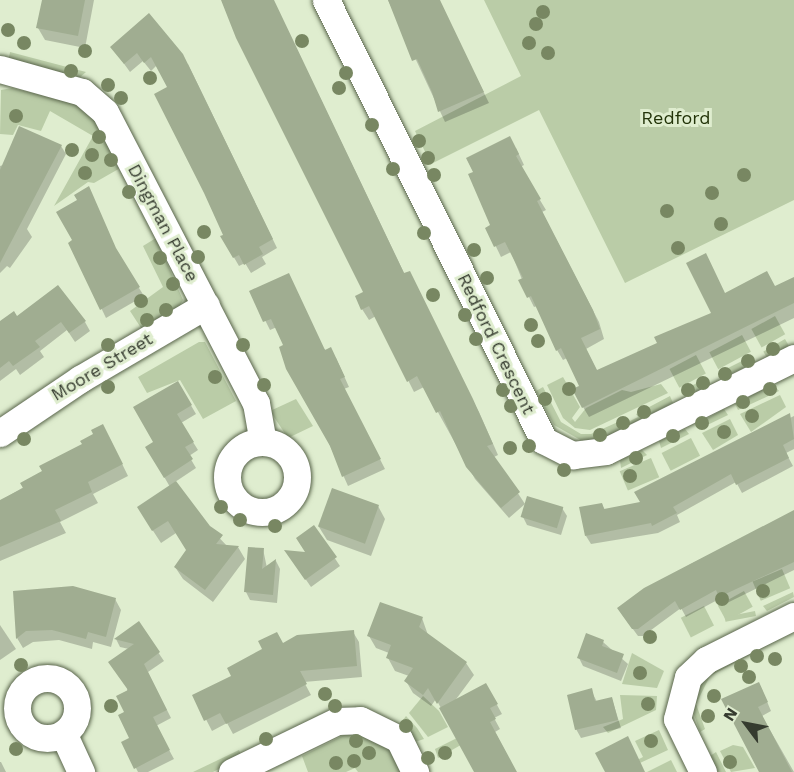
<!DOCTYPE html>
<style>
body{margin:0}
#map{position:relative;width:794px;height:772px;overflow:hidden;background:#dfedcf;font-family:"Work Sans",sans-serif}
div>[style]{position:absolute}
.green>*{inset:0;background:#bacca7;transform-origin:0 0}
.shadow>*{inset:0;background:#0003}
.building>*{inset:0;background:#a0ad91;transform-origin:0 0}
.roads{filter:drop-shadow(0 0 2px #59654b) drop-shadow(0 0 2px #59654b)}
.minor>*{height:27px;margin:-13.5px;padding:0 13.5px;transform-origin:13.5px;border-radius:13.5px;background:#fff}
.minor>.ring{margin:-13.5px;padding:0;box-sizing:content-box;background:none;border:27px solid #fff;border-radius:50%}
.trees>*{width:14px;height:14px;margin:-7px;border-radius:50%;background:#788762}
span{translate:-50% -50%;white-space:nowrap;text-align:center;line-height:1.15;-webkit-text-stroke:6px #dfedcf;paint-order:stroke}
.park-label{font-size:18px;color:#233409}
.street-label{font-size:18px;color:#353b2f}
.north{position:absolute;left:716px;top:694px;width:60px;height:60px;-webkit-text-stroke:4px #dfedcf;paint-order:stroke;rotate:302deg;font-size:16px;font-weight:700;line-height:24px;text-align:center;color:#353b2f}
.north::after{content:'';display:block;margin:auto;width:21px;height:27px;background:#353b2f;clip-path:polygon(50% 0,100% 100%,50% 72%,0 100%)}
</style>
<div id="map">
<div class="green">
<i style="clip-path:polygon(484px 0,794px 0,794px 200px,625px 283px,539px 110px,431px 164px,415px 131px,521px 76px)"></i>
<i style="clip-path:polygon(10px 52px,86px 72px,79px 78px,15px 62px,9px 57px)"></i>
<i style="clip-path:polygon(12px 88px,75px 103px,94px 113px,122px 167px,94px 183px,88px 182px,54px 206px,93px 136px,50px 111px,41px 131px,18px 125px,13px 135px,0 134px,1px 90px)"></i>
<i style="clip-path:polygon(156px 238px,183px 300px,178px 309px,143px 331px,130px 311px,163px 287px,143px 246px)"></i>
<i style="left:775px;top:316px;width:21px;height:27px;rotate:61deg"></i>
<i style="left:742px;top:335px;width:19px;height:37px;rotate:62deg"></i>
<i style="left:785px;top:339px;width:8px;height:25px;rotate:60deg"></i>
<i style="clip-path:polygon(199px 342px,205px 342px,236px 401px,203px 419px,180px 380px,147px 393px,138px 377px)"></i>
<i style="left:696px;top:355px;width:21px;height:30px;rotate:62deg"></i>
<i style="clip-path:polygon(752px 356px,756px 362px,722px 378px,718px 373px)"></i>
<i style="clip-path:polygon(563px 377px,580px 407px,572px 418px,575px 422px,586px 408px,622px 390px,631px 392px,661px 384px,668px 393px,590px 430px,575px 428px,563px 418px,547px 385px)"></i>
<i style="clip-path:polygon(707px 378px,709px 385px,687px 396px,681px 391px)"></i>
<i style="clip-path:polygon(773px 384px,779px 391px,738px 410px,735px 404px)"></i>
<i style="clip-path:polygon(543px 387px,561px 422px,581px 434px,591px 434px,627px 418px,630px 421px,638px 417px,636px 414px,670px 396px,673px 403px,603px 438px,584px 442px,554px 425px,536px 391px)"></i>
<i style="clip-path:polygon(780px 395px,786px 407px,751px 432px,740px 414px)"></i>
<i style="clip-path:polygon(296px 399px,313px 426px,288px 438px,270px 411px)"></i>
<i style="clip-path:polygon(724px 409px,728px 415px,699px 429px,697px 424px)"></i>
<i style="clip-path:polygon(730px 419px,738px 435px,713px 450px,702px 433px)"></i>
<i style="clip-path:polygon(685px 429px,689px 434px,661px 448px,659px 441px)"></i>
<i style="left:691px;top:438px;width:20px;height:33px;rotate:63deg"></i>
<i style="clip-path:polygon(642px 450px,647px 455px,621px 468px,620px 460px)"></i>
<i style="left:651px;top:458px;width:21px;height:34px;rotate:67deg"></i>
<i style="left:782px;top:569px;width:21px;height:32px;rotate:67deg"></i>
<i style="left:744px;top:591px;width:18px;height:30px;rotate:61deg"></i>
<i style="clip-path:polygon(793px 592px,794px 597px,767px 611px,763px 606px)"></i>
<i style="left:704px;top:606px;width:22px;height:26px;rotate:63deg"></i>
<i style="left:755px;top:611px;width:5px;height:31px;rotate:79deg"></i>
<i style="clip-path:polygon(777px 635px,780px 639px,710px 676px,696px 704px,705px 729px,700px 732px,691px 706px,700px 679px)"></i>
<i style="clip-path:polygon(632px 653px,664px 671px,657px 688px,622px 684px)"></i>
<i style="clip-path:polygon(620px 695px,657px 696px,656px 710px,608px 733px,603px 727px,623px 719px)"></i>
<i style="clip-path:polygon(423px 696px,439px 711px,448px 727px,428px 737px,409px 713px)"></i>
<i style="clip-path:polygon(406px 716px,417px 728px,424px 739px,415px 742px,400px 724px)"></i>
<i style="clip-path:polygon(659px 730px,668px 750px,627px 769px,625px 766px,643px 757px,635px 741px)"></i>
<i style="clip-path:polygon(469px 732px,473px 738px,438px 758px,435px 749px)"></i>
<i style="clip-path:polygon(363px 733px,389px 748px,402px 772px,358px 772px,355px 768px,346px 772px,308px 772px,302px 756px,346px 734px)"></i>
<i style="clip-path:polygon(733px 745px,743px 747px,755px 768px,731px 772px,720px 751px)"></i>
<i style="clip-path:polygon(239px 750px,242px 757px,213px 772px,193px 772px)"></i>
<i style="clip-path:polygon(716px 752px,726px 772px,718px 772px,710px 756px)"></i>
<i style="clip-path:polygon(671px 760px,677px 772px,647px 772px)"></i>
</div>
<div class="shadow">
<i style="clip-path:polygon(44px 0,94px 0,85px 48px,45px 40px,38px 28px)"></i>
<i style="clip-path:polygon(223px 0,273px 0,405px 275px,479px 412px,498px 455px,494px 457px,525px 504px,509px 518px,475px 479px,424px 387px,414px 392px,376px 316px,369px 320px,362px 309px,365px 293px)"></i>
<i style="clip-path:polygon(388px 0,438px 0,489px 103px,445px 122px)"></i>
<i style="clip-path:polygon(112px 47px,188px 64px,277px 248px,262px 257px,266px 264px,251px 273px,245px 263px,239px 266px,222px 237px,225px 235px,169px 88px,157px 65px,151px 71px,143px 61px,130px 72px)"></i>
<i style="clip-path:polygon(61px 146px,66px 154px,27px 229px,32px 237px,10px 268px,7px 266px,0 273px,0 166px)"></i>
<i style="clip-path:polygon(516px 148px,524px 165px,520px 167px,546px 210px,542px 212px,599px 322px,604px 339px,586px 349px,597px 371px,659px 344px,713px 313px,726px 295px,775px 288px,794px 278px,794px 318px,589px 417px,583px 407px,581px 386px,567px 358px,563px 360px,557px 350px,537px 306px,534px 307px,529px 297px,511px 252px,501px 257px,487px 228px,492px 226px)"></i>
<i style="clip-path:polygon(75px 241px,119px 256px,144px 296px,106px 318px,70px 243px)"></i>
<i style="clip-path:polygon(251px 292px,336px 358px,349px 387px,344px 389px,385px 469px,348px 486px,277px 327px,270px 330px)"></i>
<i style="clip-path:polygon(17px 318px,85px 322px,90px 331px,75px 342px,67px 330px,40px 351px,44px 357px,20px 375px,16px 369px,0 381px,0 323px)"></i>
<i style="clip-path:polygon(178px 383px,196px 414px,181px 423px,198px 450px,189px 456px,196px 468px,175px 482px,209px 527px,228px 547px,238px 547px,245px 559px,213px 602px,183px 579px,175px 567px,188px 550px,176px 533px,161px 543px,146px 520px,170px 487px,147px 447px,155px 442px)"></i>
<i style="clip-path:polygon(794px 416px,794px 449px,786px 453px,793px 466px,742px 493px,736px 482px,677px 515px,680px 522px,658px 533px,591px 544px,586px 536px,602px 504px,605px 510px,642px 503px,637px 492px)"></i>
<i style="clip-path:polygon(109px 437px,128px 476px,93px 494px,98px 503px,60px 522px,66px 533px,0 561px,0 501px)"></i>
<i style="clip-path:polygon(378px 506px,385px 519px,371px 556px,327px 540px,319px 527px)"></i>
<i style="clip-path:polygon(562px 508px,567px 516px,561px 535px,527px 525px,523px 517px)"></i>
<i style="clip-path:polygon(794px 512px,794px 570px,725px 604px,721px 598px,686px 617px,681px 608px,643px 636px,638px 636px,624px 617px,619px 609px,689px 565px)"></i>
<i style="clip-path:polygon(314px 527px,340px 566px,311px 587px,291px 558px,307px 553px)"></i>
<i style="clip-path:polygon(263px 549px,267px 568px,276px 561px,280px 569px,277px 603px,250px 600px,246px 592px)"></i>
<i style="clip-path:polygon(15px 592px,115px 599px,121px 610px,111px 647px,93px 642px,92px 649px,59px 640px,33px 642px,23px 648px,17px 638px)"></i>
<i style="clip-path:polygon(422px 618px,428px 635px,466px 663px,474px 675px,454px 702px,491px 694px,502px 714px,494px 718px,500px 729px,495px 732px,516px 772px,476px 772px,436px 699px,431px 706px,413px 693px,406px 681px,409px 676px,395px 671px,388px 658px,389px 653px,376px 648px,369px 636px)"></i>
<i style="clip-path:polygon(139px 624px,164px 661px,148px 672px,171px 718px,156px 726px,174px 759px,148px 772px,138px 772px,123px 743px,131px 738px,126px 712px,129px 649px,120px 647px,116px 639px)"></i>
<i style="clip-path:polygon(0 625px,16px 649px,0 660px)"></i>
<i style="clip-path:polygon(353px 632px,359px 642px,362px 677px,304px 682px,311px 695px,233px 734px,227px 723px,212px 731px,194px 696px,233px 677px,264px 649px)"></i>
<i style="clip-path:polygon(603px 642px,628px 664px,621px 681px,583px 666px,579px 658px)"></i>
<i style="clip-path:polygon(591px 690px,597px 702px,612px 699px,621px 728px,581px 738px,576px 729px)"></i>
<i style="clip-path:polygon(763px 692px,771px 711px,762px 716px,794px 772px,760px 772px,723px 700px)"></i>
<i style="clip-path:polygon(0 762px,1px 762px,6px 772px,0 772px)"></i>
</div>
<div class="building">
<i style="clip-path:polygon(42px 0,85px 0,78px 36px,36px 28px)"></i>
<i style="clip-path:polygon(221px 0,274px 0,404px 273px,410px 271px,473px 399px,493px 444px,487px 446px,520px 492px,501px 508px,466px 467px,440px 411px,436px 413px,417px 376px,407px 382px,369px 306px,361px 310px,355px 296px,363px 292px,236px 38px)"></i>
<i style="clip-path:polygon(388px 0,440px 0,484px 92px,438px 112px,432px 92px,417px 59px,412px 61px)"></i>
<i style="clip-path:polygon(149px 13px,183px 54px,273px 239px,259px 247px,263px 254px,244px 265px,239px 255px,233px 258px,220px 236px,223px 235px,204px 193px,154px 94px,167px 87px,151px 57px,144px 63px,137px 53px,124px 64px,110px 47px)"></i>
<i style="clip-path:polygon(19px 126px,62px 145px,0 263px,0 170px)"></i>
<i style="clip-path:polygon(510px 136px,519px 154px,516px 156px,541px 199px,537px 201px,593px 310px,600px 329px,581px 338px,597px 370px,657px 343px,654px 337px,711px 313px,686px 263px,706px 253px,725px 293px,767px 271px,775px 286px,794px 277px,794px 303px,582px 408px,572px 389px,579px 386px,561px 348px,556px 351px,531px 296px,527px 298px,518px 280px,523px 278px,505px 242px,494px 247px,485px 228px,490px 225px,468px 174px,473px 172px,466px 158px)"></i>
<i style="clip-path:polygon(89px 186px,116px 248px,140px 287px,100px 310px,68px 243px,72px 240px,56px 212px,77px 200px,74px 195px)"></i>
<i style="clip-path:polygon(289px 273px,325px 350px,331px 347px,345px 377px,340px 379px,381px 459px,342px 477px,330px 446px,286px 369px,279px 347px,283px 345px,271px 319px,263px 322px,249px 291px)"></i>
<i style="clip-path:polygon(58px 285px,86px 321px,69px 333px,61px 322px,35px 341px,40px 347px,13px 366px,9px 361px,0 368px,0 321px,14px 311px,17px 316px)"></i>
<i style="clip-path:polygon(178px 381px,192px 405px,177px 414px,194px 442px,185px 447px,193px 459px,164px 478px,145px 447px,153px 442px,133px 407px)"></i>
<i style="clip-path:polygon(790px 413px,794px 439px,783px 445px,789px 458px,736px 485px,731px 474px,673px 507px,677px 513px,652px 526px,651px 523px,585px 536px,579px 507px,602px 503px,604px 509px,640px 502px,634px 492px)"></i>
<i style="clip-path:polygon(103px 424px,123px 464px,88px 482px,92px 492px,55px 510px,61px 521px,0 547px,0 500px,23px 488px,20px 483px,42px 471px,39px 466px,82px 444px,80px 441px,93px 434px,91px 430px)"></i>
<i style="clip-path:polygon(176px 481px,210px 526px,223px 535px,216px 544px,239px 546px,205px 590px,174px 567px,186px 550px,168px 521px,152px 531px,137px 507px)"></i>
<i style="left:332px;top:488px;width:50px;height:41px;rotate:20deg"></i>
<i style="left:527px;top:496px;width:38px;height:22px;rotate:17deg"></i>
<i style="clip-path:polygon(794px 510px,794px 562px,719px 597px,716px 590px,680px 610px,675px 601px,638px 629px,632px 629px,617px 608px,644px 588px)"></i>
<i style="clip-path:polygon(314px 525px,337px 557px,305px 580px,284px 550px,305px 552px,296px 538px)"></i>
<i style="clip-path:polygon(248px 547px,264px 548px,262px 569px,276px 559px,273px 595px,244px 592px)"></i>
<i style="clip-path:polygon(73px 586px,116px 598px,106px 637px,88px 632px,86px 639px,52px 630px,26px 631px,16px 639px,13px 591px)"></i>
<i style="clip-path:polygon(380px 602px,423px 617px,419px 627px,467px 662px,437px 704px,428px 688px,423px 695px,404px 681px,413px 668px,386px 658px,391px 645px,367px 636px)"></i>
<i style="clip-path:polygon(139px 621px,160px 652px,144px 664px,167px 710px,153px 717px,170px 750px,134px 769px,121px 742px,129px 738px,118px 715px,124px 712px,116px 696px,128px 690px,108px 662px,134px 644px,114px 639px)"></i>
<i style="clip-path:polygon(354px 630px,357px 666px,300px 671px,307px 684px,286px 695px,226px 724px,220px 713px,204px 721px,192px 695px,231px 676px,227px 668px,262px 649px,258px 641px,277px 632px,283px 643px,297px 635px)"></i>
<i style="clip-path:polygon(586px 633px,604px 640px,602px 646px,624px 654px,617px 673px,577px 658px)"></i>
<i style="clip-path:polygon(759px 682px,768px 702px,758px 707px,792px 772px,759px 772px,721px 699px)"></i>
<i style="clip-path:polygon(486px 683px,498px 704px,490px 708px,496px 719px,490px 722px,517px 772px,474px 772px,439px 708px)"></i>
<i style="clip-path:polygon(592px 688px,595px 701px,612px 697px,618px 720px,575px 730px,567px 695px)"></i>
<i style="clip-path:polygon(628px 736px,645px 772px,605px 772px,595px 753px)"></i>
</div>
<div class="roads">
<div class="minor">
<i style="left:326px;top:0;width:491px;rotate:63.7deg"></i>
<i style="left:543px;top:440px;width:34px;rotate:27deg"></i>
<i style="left:573px;top:455px;width:33px;rotate:-7deg"></i>
<i style="left:606px;top:451px;width:210px;rotate:-26.3deg"></i>
<i style="left:0;top:69px;width:85px;rotate:15.7deg"></i>
<i style="left:82px;top:92px;width:30px;rotate:41deg"></i>
<i style="left:105px;top:112px;width:328px;rotate:62.6deg"></i>
<i style="left:256px;top:403px;width:39px;rotate:80deg"></i>
<i style="left:0;top:433px;width:97px;rotate:-34deg"></i>
<i style="left:80px;top:379px;width:146px;rotate:-30.4deg"></i>
<i class="ring" style="left:227px;top:442px;width:43px;height:43px"></i>
<i class="ring" style="left:17px;top:678px;width:33px;height:33px"></i>
<i style="left:64px;top:735px;width:41px;rotate:65.3deg"></i>
<i style="left:232px;top:772px;width:117px;rotate:-25.9deg"></i>
<i style="left:337px;top:721px;width:23px;rotate:-2deg"></i>
<i style="left:360px;top:720px;width:43px;rotate:26deg"></i>
<i style="left:399px;top:739px;width:37px;rotate:64deg"></i>
<i style="left:703px;top:772px;width:59px;rotate:-116.1deg"></i>
<i style="left:677px;top:719px;width:43px;rotate:-75.3deg"></i>
<i style="left:688px;top:677px;width:25px;rotate:-43deg"></i>
<i style="left:706px;top:660px;width:98px;rotate:-26.6deg"></i>
</div>
</div>
<div class="trees">
<i style="left:543px;top:12px"></i>
<i style="left:536px;top:24px"></i>
<i style="left:8px;top:30px"></i>
<i style="left:302px;top:41px"></i>
<i style="left:24px;top:43px"></i>
<i style="left:529px;top:43px"></i>
<i style="left:85px;top:51px"></i>
<i style="left:548px;top:53px"></i>
<i style="left:71px;top:71px"></i>
<i style="left:346px;top:73px"></i>
<i style="left:150px;top:78px"></i>
<i style="left:108px;top:85px"></i>
<i style="left:339px;top:88px"></i>
<i style="left:121px;top:98px"></i>
<i style="left:16px;top:116px"></i>
<i style="left:372px;top:125px"></i>
<i style="left:99px;top:137px"></i>
<i style="left:419px;top:141px"></i>
<i style="left:72px;top:150px"></i>
<i style="left:92px;top:155px"></i>
<i style="left:428px;top:158px"></i>
<i style="left:111px;top:160px"></i>
<i style="left:393px;top:169px"></i>
<i style="left:85px;top:173px"></i>
<i style="left:434px;top:175px"></i>
<i style="left:744px;top:175px"></i>
<i style="left:129px;top:192px"></i>
<i style="left:712px;top:193px"></i>
<i style="left:667px;top:211px"></i>
<i style="left:721px;top:224px"></i>
<i style="left:204px;top:232px"></i>
<i style="left:424px;top:233px"></i>
<i style="left:678px;top:248px"></i>
<i style="left:474px;top:250px"></i>
<i style="left:198px;top:257px"></i>
<i style="left:160px;top:258px"></i>
<i style="left:487px;top:278px"></i>
<i style="left:173px;top:284px"></i>
<i style="left:433px;top:295px"></i>
<i style="left:141px;top:301px"></i>
<i style="left:166px;top:310px"></i>
<i style="left:465px;top:315px"></i>
<i style="left:147px;top:320px"></i>
<i style="left:531px;top:325px"></i>
<i style="left:476px;top:339px"></i>
<i style="left:538px;top:341px"></i>
<i style="left:108px;top:345px"></i>
<i style="left:243px;top:345px"></i>
<i style="left:773px;top:349px"></i>
<i style="left:748px;top:361px"></i>
<i style="left:725px;top:374px"></i>
<i style="left:215px;top:377px"></i>
<i style="left:703px;top:383px"></i>
<i style="left:264px;top:385px"></i>
<i style="left:108px;top:387px"></i>
<i style="left:569px;top:389px"></i>
<i style="left:770px;top:389px"></i>
<i style="left:503px;top:390px"></i>
<i style="left:688px;top:390px"></i>
<i style="left:545px;top:399px"></i>
<i style="left:743px;top:402px"></i>
<i style="left:511px;top:406px"></i>
<i style="left:644px;top:412px"></i>
<i style="left:752px;top:416px"></i>
<i style="left:623px;top:423px"></i>
<i style="left:702px;top:423px"></i>
<i style="left:724px;top:432px"></i>
<i style="left:600px;top:435px"></i>
<i style="left:673px;top:436px"></i>
<i style="left:24px;top:439px"></i>
<i style="left:529px;top:446px"></i>
<i style="left:510px;top:448px"></i>
<i style="left:636px;top:458px"></i>
<i style="left:564px;top:470px"></i>
<i style="left:630px;top:476px"></i>
<i style="left:221px;top:507px"></i>
<i style="left:240px;top:520px"></i>
<i style="left:275px;top:526px"></i>
<i style="left:763px;top:591px"></i>
<i style="left:722px;top:599px"></i>
<i style="left:650px;top:637px"></i>
<i style="left:757px;top:656px"></i>
<i style="left:775px;top:659px"></i>
<i style="left:21px;top:665px"></i>
<i style="left:741px;top:666px"></i>
<i style="left:640px;top:673px"></i>
<i style="left:749px;top:677px"></i>
<i style="left:325px;top:694px"></i>
<i style="left:714px;top:696px"></i>
<i style="left:648px;top:704px"></i>
<i style="left:111px;top:706px"></i>
<i style="left:335px;top:706px"></i>
<i style="left:708px;top:716px"></i>
<i style="left:406px;top:726px"></i>
<i style="left:266px;top:739px"></i>
<i style="left:356px;top:741px"></i>
<i style="left:651px;top:741px"></i>
<i style="left:16px;top:749px"></i>
<i style="left:369px;top:753px"></i>
<i style="left:445px;top:753px"></i>
<i style="left:428px;top:758px"></i>
<i style="left:354px;top:761px"></i>
<i style="left:730px;top:762px"></i>
<i style="left:336px;top:763px"></i>
</div>
<div class="park-label">
<span style="left:676px;top:118px">Redford</span>
</div>
<div class="street-label">
<span style="left:163px;top:223px;rotate:62deg">Dingman Place</span>
<span style="left:496px;top:344px;rotate:64deg">Redford Crescent</span>
<span style="left:102px;top:367px;rotate:-31deg">Moore Street</span>
</div>
<div class="north">N</div>
</div>
